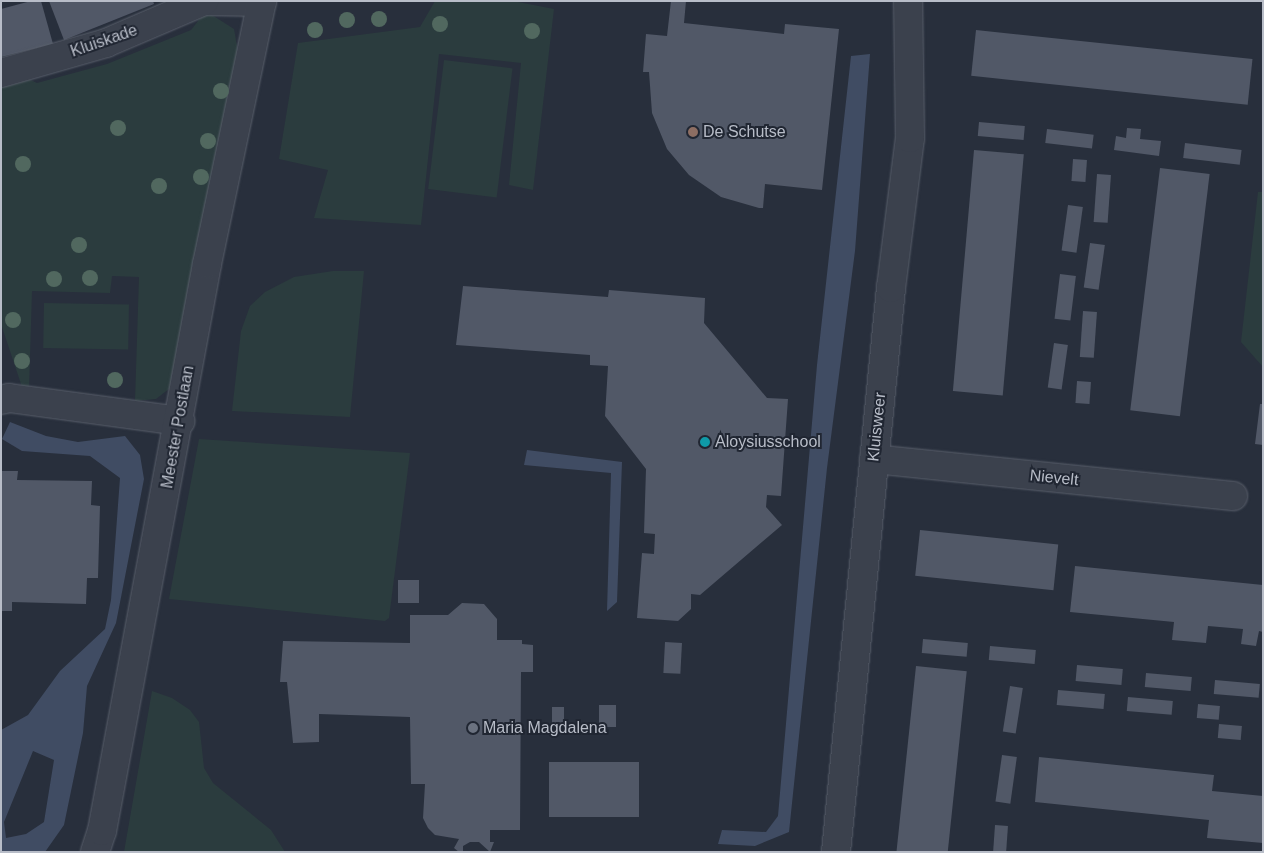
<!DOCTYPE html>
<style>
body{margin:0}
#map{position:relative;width:1264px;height:853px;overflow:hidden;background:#282f3c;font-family:Helvetica,sans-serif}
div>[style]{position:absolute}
.green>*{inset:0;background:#2b3c3e;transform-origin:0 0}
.water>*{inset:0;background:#404c63}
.building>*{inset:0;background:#515867;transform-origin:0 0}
.roads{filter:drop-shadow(0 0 1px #595f6b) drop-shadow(0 0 1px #595f6b)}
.minor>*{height:28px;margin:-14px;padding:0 14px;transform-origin:14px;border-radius:14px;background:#3b414d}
.trees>*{width:16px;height:16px;margin:-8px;border-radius:50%;background:#51685f}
.dots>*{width:14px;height:14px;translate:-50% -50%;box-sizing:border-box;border:2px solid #202632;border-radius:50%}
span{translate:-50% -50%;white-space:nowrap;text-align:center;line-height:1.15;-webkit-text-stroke:4px #202632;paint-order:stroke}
.street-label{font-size:16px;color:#b8bdc8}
.poi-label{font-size:16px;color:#b8bdc8}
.left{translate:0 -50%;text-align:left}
.frame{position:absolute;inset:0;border:2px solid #b8bdc8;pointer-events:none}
</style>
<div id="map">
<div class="green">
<i style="clip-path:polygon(435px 1px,513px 1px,554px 9px,533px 190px,509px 185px,521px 63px,439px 54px,421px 225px,314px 218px,328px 170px,279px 159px,298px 43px,420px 27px)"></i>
<i style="clip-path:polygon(212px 15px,234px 29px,240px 63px,174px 385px,156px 399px,135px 401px,139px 277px,112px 276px,110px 293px,32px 291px,29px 390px,23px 390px,1px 324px,1px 82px,24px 77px,37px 83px,107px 64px,191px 30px,202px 16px)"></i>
<i style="left:444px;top:60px;width:69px;height:130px;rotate:7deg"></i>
<i style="clip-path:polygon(1258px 192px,1263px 192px,1263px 367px,1241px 342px)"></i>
<i style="clip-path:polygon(333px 271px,364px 271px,350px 417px,232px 411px,241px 331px,250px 306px,265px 292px,294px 277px)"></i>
<i style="left:44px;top:303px;width:85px;height:45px;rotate:1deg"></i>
<i style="clip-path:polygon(199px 439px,410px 453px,389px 618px,385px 621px,169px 599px)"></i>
<i style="clip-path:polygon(152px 691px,172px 698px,190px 710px,199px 722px,204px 768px,213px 783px,271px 830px,285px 852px,124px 852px)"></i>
</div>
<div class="water">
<i style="clip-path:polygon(870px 54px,855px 251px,827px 468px,789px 832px,755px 846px,718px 844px,722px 830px,766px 832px,778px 816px,817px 365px,851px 56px)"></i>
<i style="clip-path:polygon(evenodd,10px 422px,46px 436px,78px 442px,125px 436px,140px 455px,144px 479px,116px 623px,87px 686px,83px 733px,64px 825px,45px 852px,1px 852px,1px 730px,28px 715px,60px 671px,105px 629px,111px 600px,120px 478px,90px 456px,22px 451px,2px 439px,10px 422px,33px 751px,54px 760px,44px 822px,26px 834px,6px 838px,4px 822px,33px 751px)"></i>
<i style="clip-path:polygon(527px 450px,622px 462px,617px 602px,607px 611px,611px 473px,524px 465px)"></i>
</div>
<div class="building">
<i style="clip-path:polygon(31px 1px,41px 1px,53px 44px,1px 57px,1px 9px)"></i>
<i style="clip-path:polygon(49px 1px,153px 1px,154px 4px,64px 40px)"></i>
<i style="clip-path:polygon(671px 1px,686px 1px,684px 23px,784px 34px,785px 24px,839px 29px,822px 190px,765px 184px,763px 208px,759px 208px,721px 197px,689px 175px,667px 149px,652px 113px,649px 72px,643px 72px,646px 34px,667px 36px)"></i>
<i style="left:976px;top:30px;width:278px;height:46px;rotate:6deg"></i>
<i style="left:979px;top:122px;width:46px;height:14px;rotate:5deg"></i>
<i style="clip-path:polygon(1127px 128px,1141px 129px,1140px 139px,1161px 141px,1159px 156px,1114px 150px,1116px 136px,1126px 138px)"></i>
<i style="left:1047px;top:129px;width:47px;height:14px;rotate:7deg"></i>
<i style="left:1185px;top:143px;width:57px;height:15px;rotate:7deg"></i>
<i style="left:974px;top:150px;width:50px;height:242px;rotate:5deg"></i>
<i style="left:1073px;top:159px;width:14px;height:22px;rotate:4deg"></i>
<i style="left:1160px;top:168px;width:50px;height:244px;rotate:7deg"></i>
<i style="left:1097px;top:174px;width:14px;height:48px;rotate:4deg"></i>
<i style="left:1068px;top:205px;width:15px;height:46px;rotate:8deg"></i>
<i style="left:1090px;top:243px;width:15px;height:45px;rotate:8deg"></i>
<i style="left:1060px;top:274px;width:16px;height:45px;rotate:7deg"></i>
<i style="clip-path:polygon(463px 286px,608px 297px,609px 290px,705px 298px,704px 323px,767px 398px,788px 399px,781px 496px,767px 495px,766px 507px,782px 525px,700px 595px,691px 594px,691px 609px,678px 621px,637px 618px,642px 553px,654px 554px,655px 534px,644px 533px,646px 469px,605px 416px,608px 366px,590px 365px,590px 355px,456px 345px)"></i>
<i style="left:1083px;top:311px;width:14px;height:46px;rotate:4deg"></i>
<i style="left:1054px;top:343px;width:14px;height:45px;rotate:8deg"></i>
<i style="left:1077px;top:381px;width:14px;height:22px;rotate:4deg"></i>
<i style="clip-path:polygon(1260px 404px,1263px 404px,1263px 445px,1255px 444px)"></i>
<i style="clip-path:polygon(1px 471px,18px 471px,17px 480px,92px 481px,91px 505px,100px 506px,98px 578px,87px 578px,86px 604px,12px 602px,12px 611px,1px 611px)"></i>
<i style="left:920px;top:530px;width:139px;height:46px;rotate:6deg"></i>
<i style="clip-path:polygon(1075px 566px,1263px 585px,1263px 632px,1259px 631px,1256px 646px,1241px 644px,1243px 629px,1208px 626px,1206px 643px,1172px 640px,1174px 622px,1070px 612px)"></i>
<i style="left:398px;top:580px;width:21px;height:23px"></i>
<i style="clip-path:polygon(462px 603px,484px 604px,497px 619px,497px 640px,522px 640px,522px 644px,533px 645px,533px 672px,521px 672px,520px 830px,490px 830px,490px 842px,494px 842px,490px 852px,479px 842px,470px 842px,463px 846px,463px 852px,459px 852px,454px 848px,459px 839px,435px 835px,428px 828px,423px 818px,425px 784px,411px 784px,410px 717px,319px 714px,319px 742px,293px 743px,287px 682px,280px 682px,283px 641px,410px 643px,410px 615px,448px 615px)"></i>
<i style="left:923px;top:639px;width:45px;height:14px;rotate:5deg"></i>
<i style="left:665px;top:642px;width:17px;height:31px;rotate:3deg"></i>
<i style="left:990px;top:646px;width:46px;height:14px;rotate:5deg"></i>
<i style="left:1077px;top:665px;width:46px;height:16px;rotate:5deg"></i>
<i style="left:916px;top:666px;width:51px;height:187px;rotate:6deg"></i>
<i style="left:1146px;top:673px;width:46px;height:14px;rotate:5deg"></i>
<i style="left:1215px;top:680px;width:45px;height:14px;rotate:5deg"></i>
<i style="left:1010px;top:686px;width:13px;height:46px;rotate:9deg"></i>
<i style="left:1058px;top:690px;width:47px;height:15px;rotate:5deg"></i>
<i style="left:1128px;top:697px;width:45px;height:14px;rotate:5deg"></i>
<i style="left:1198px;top:704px;width:22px;height:14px;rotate:5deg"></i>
<i style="left:599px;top:705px;width:17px;height:22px"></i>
<i style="left:552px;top:707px;width:12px;height:17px"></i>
<i style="left:1219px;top:724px;width:23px;height:14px;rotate:5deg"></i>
<i style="left:1002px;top:755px;width:15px;height:47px;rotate:8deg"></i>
<i style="clip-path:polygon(1039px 757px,1214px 775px,1212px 791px,1263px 796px,1263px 843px,1207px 838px,1209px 820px,1035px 802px)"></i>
<i style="left:549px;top:762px;width:90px;height:55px"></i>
<i style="left:995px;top:825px;width:13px;height:27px;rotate:4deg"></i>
</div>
<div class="roads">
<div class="minor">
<i style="left:207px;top:1px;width:55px;rotate:1deg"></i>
<i style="left:1px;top:73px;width:109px;rotate:-15.9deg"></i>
<i style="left:106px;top:43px;width:107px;rotate:-23.2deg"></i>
<i style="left:1px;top:400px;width:8px;rotate:-14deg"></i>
<i style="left:9px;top:398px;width:173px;rotate:7.7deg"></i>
<i style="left:874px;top:459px;width:361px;rotate:5.9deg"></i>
<i style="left:95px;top:852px;width:22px;rotate:-72deg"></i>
<i style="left:102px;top:831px;width:577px;rotate:-79.51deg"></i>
<i style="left:207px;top:264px;width:269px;rotate:-78.2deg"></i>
<i style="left:836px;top:852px;width:567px;rotate:-84.43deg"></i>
<i style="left:891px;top:288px;width:151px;rotate:-82.8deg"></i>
<i style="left:910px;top:138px;width:137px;rotate:-90.8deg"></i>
</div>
</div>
<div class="trees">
<i style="left:379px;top:19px"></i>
<i style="left:347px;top:20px"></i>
<i style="left:440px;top:24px"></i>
<i style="left:315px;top:30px"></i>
<i style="left:532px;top:31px"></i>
<i style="left:221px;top:91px"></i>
<i style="left:118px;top:128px"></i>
<i style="left:208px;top:141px"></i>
<i style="left:23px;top:164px"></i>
<i style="left:201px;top:177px"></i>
<i style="left:159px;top:186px"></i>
<i style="left:79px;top:245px"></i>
<i style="left:90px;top:278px"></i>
<i style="left:54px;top:279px"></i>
<i style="left:13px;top:320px"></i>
<i style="left:22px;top:361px"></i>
<i style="left:115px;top:380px"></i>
</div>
<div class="dots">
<i style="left:693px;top:132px;background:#8d6e63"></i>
<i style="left:705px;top:442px;background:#0f9aa8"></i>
<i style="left:473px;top:728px;background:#6b7280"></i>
</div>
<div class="street-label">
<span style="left:104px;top:41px;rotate:-19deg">Kluiskade</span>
<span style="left:178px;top:427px;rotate:-80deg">Meester Postlaan</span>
<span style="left:877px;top:427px;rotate:-84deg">Kluisweer</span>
<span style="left:1054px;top:478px;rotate:6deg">Nievelt</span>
</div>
<div class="poi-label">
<span class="left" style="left:703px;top:132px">De Schutse</span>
<span class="left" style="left:715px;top:442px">Aloysiusschool</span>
<span class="left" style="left:483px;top:728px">Maria Magdalena</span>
</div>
<div class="frame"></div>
</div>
